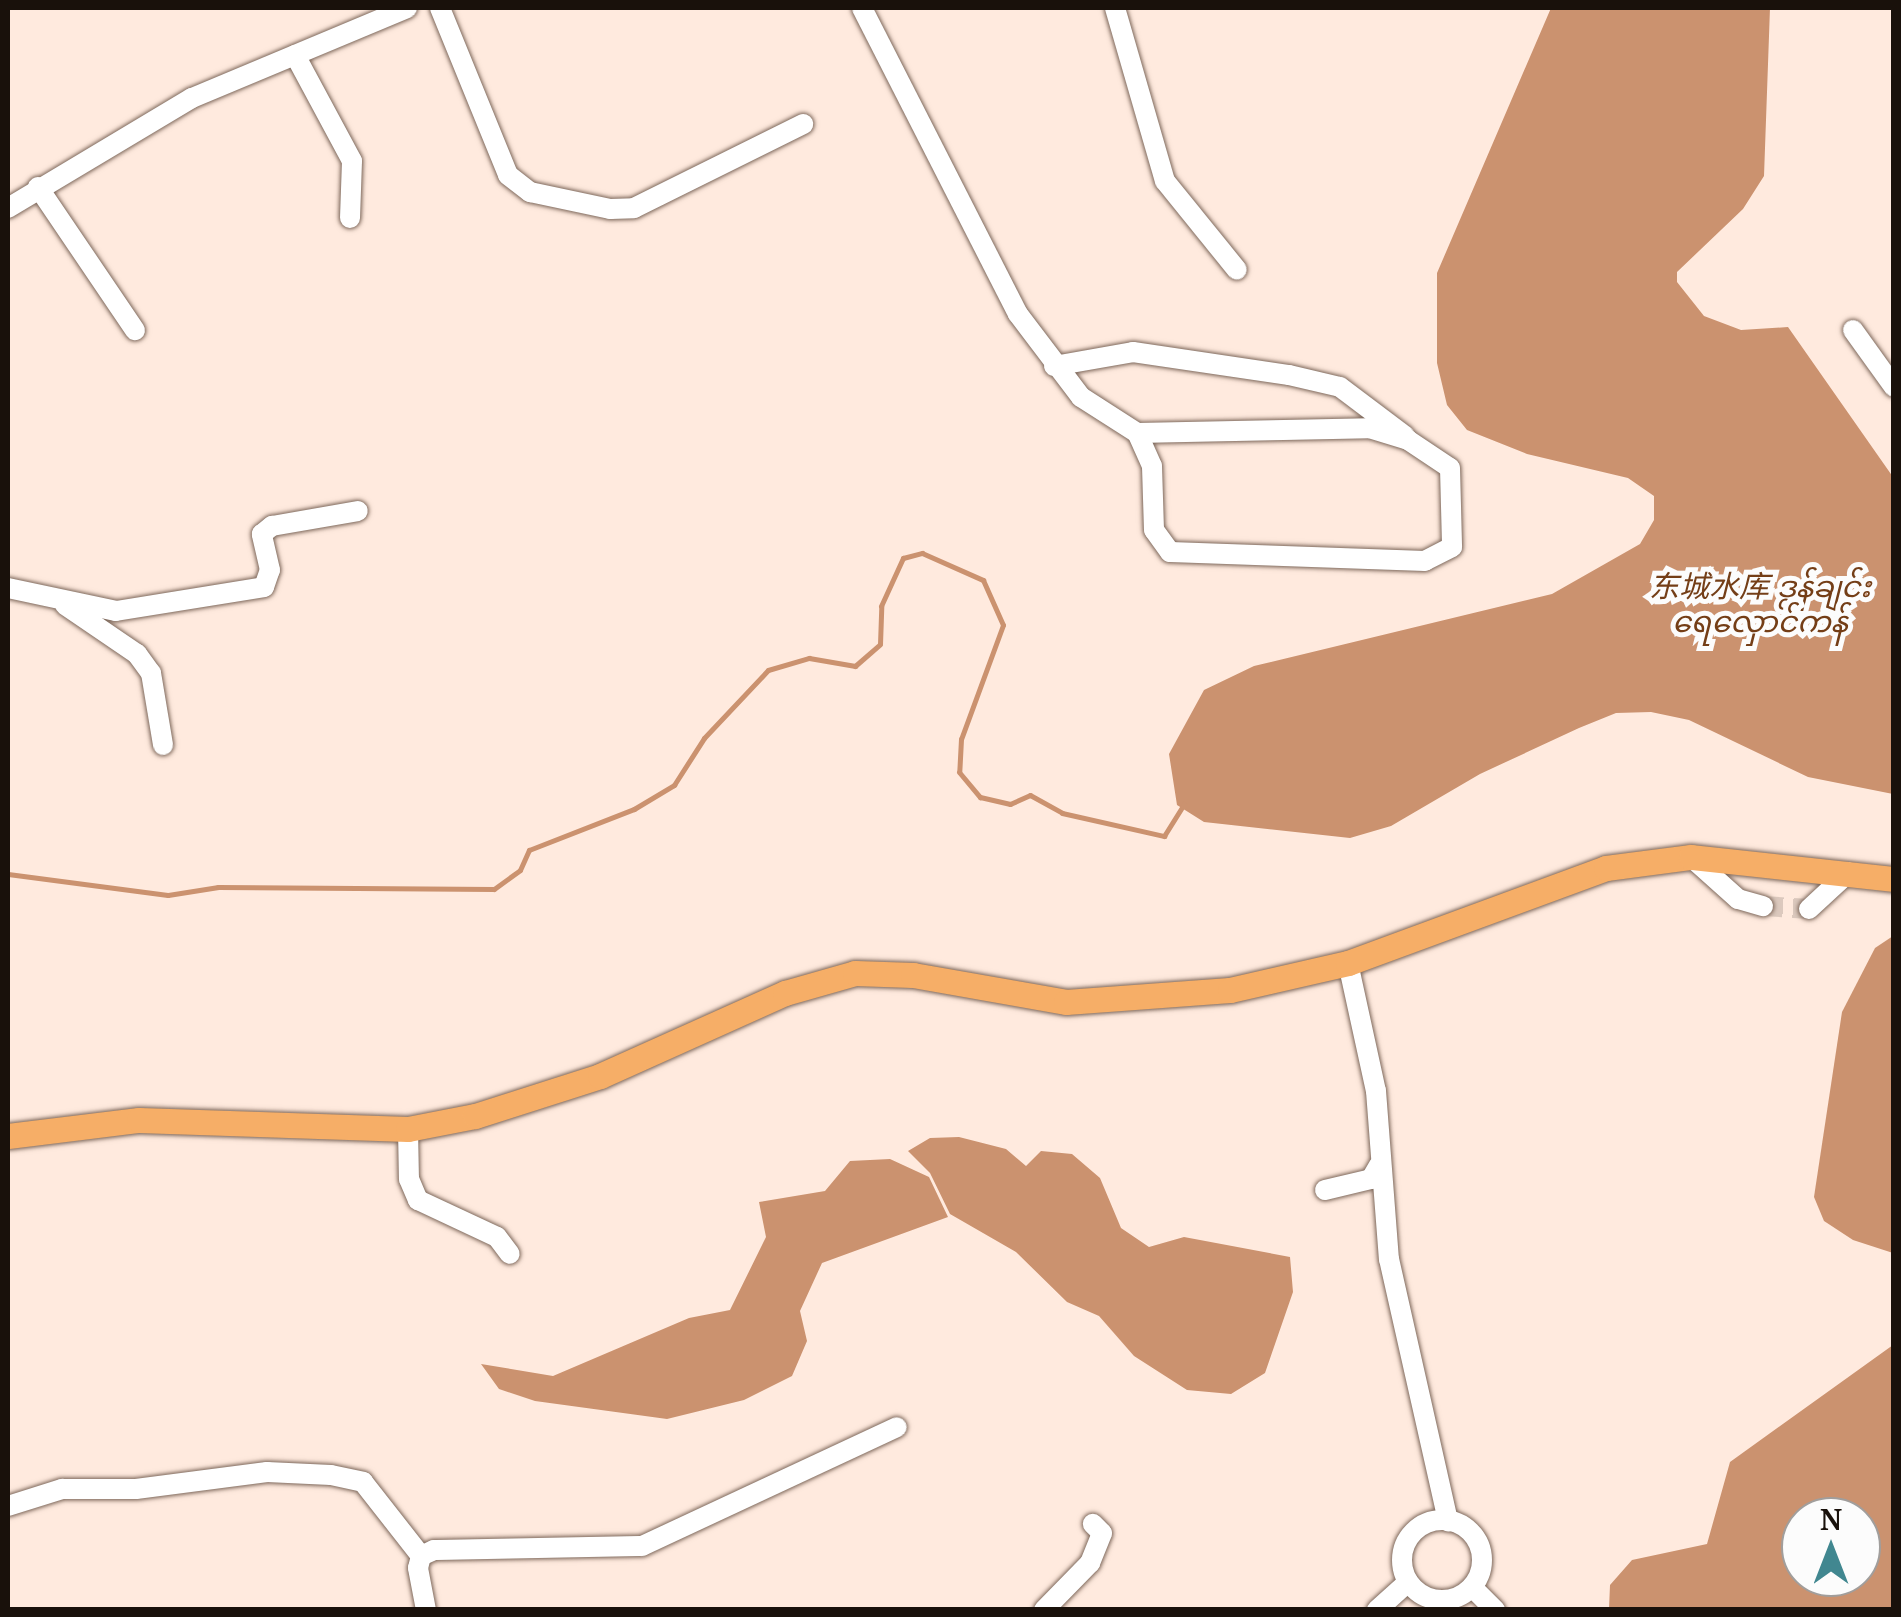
<!DOCTYPE html>
<meta charset="utf-8">
<style>
body{margin:0}
#map{position:relative;width:1901px;height:1617px;overflow:hidden;background:#ffeade;font-family:"Noto Serif","Noto Sans SC","Noto Sans Myanmar",serif}
div>[style]{position:absolute}
.water>*{inset:0;background:#cb926f}
.stream>*{height:5px;margin:-2.5px;padding:0 2.5px;transform-origin:2.5px;border-radius:2.5px;background:#cb926f}
.minor-tunnel>*{height:20px;margin-top:-10px;transform-origin:0;background:repeating-linear-gradient(90deg,#dcc9be 0 20px,transparent 0 30px)}
.roads{filter:drop-shadow(0 0 2px #7e685b) drop-shadow(0 0 2px #7e685b)}
.minor>*{height:20px;margin:-10px;padding:0 10px;transform-origin:10px;border-radius:10px;background:#fff}
.minor>.ring{margin:-10px;padding:0;box-sizing:content-box;background:none;border:20px solid #fff;border-radius:50%}
.major>*{height:25px;margin:-12.5px;padding:0 12.5px;transform-origin:12.5px;border-radius:12.5px;background:#f6ae67}
span{translate:-50% -50%;white-space:nowrap;text-align:center;line-height:1.15;-webkit-text-stroke:10px #fcfcfc;paint-order:stroke}
.water-label{font-size:30px;color:#743e17;font-style:italic}
.frame{position:absolute;inset:0;border:10px solid #19110b;pointer-events:none}
.north{position:absolute;left:1781px;top:1497px;width:100px;height:100px;box-sizing:border-box;background:#fcfcfc;border:2px solid #a19e9c;border-radius:50%;rotate:0deg;font-size:28px;font-weight:700;line-height:40px;text-align:center;color:#19110b}
.north::after{content:'';display:block;margin:auto;width:35px;height:45px;background:#418790;clip-path:polygon(50% 0,100% 100%,50% 72%,0 100%)}
</style>
<div id="map">
<div class="water">
<i style="clip-path:polygon(1551px 8px,1770px 8px,1764px 176px,1743px 209px,1677px 272px,1677px 282px,1704px 316px,1741px 330px,1788px 327px,1893px 477px,1893px 794px,1808px 777px,1689px 720px,1651px 712px,1616px 713px,1579px 728px,1480px 774px,1391px 826px,1350px 838px,1204px 822px,1177px 805px,1169px 754px,1204px 690px,1254px 666px,1552px 594px,1640px 544px,1654px 520px,1654px 496px,1628px 478px,1527px 454px,1467px 430px,1447px 405px,1437px 363px,1437px 273px)"></i>
<i style="clip-path:polygon(1893px 936px,1893px 1253px,1853px 1240px,1824px 1221px,1814px 1197px,1842px 1012px,1875px 948px)"></i>
<i style="clip-path:polygon(959px 1137px,1006px 1149px,1026px 1166px,1041px 1151px,1072px 1154px,1100px 1178px,1121px 1228px,1149px 1247px,1184px 1237px,1290px 1257px,1293px 1292px,1265px 1373px,1231px 1394px,1187px 1390px,1134px 1356px,1099px 1316px,1067px 1302px,1016px 1252px,950px 1214px,930px 1173px,908px 1151px,930px 1138px)"></i>
<i style="clip-path:polygon(890px 1159px,929px 1177px,948px 1217px,822px 1263px,800px 1311px,807px 1341px,792px 1376px,744px 1400px,667px 1419px,535px 1401px,499px 1389px,481px 1364px,553px 1376px,689px 1318px,730px 1310px,766px 1237px,759px 1202px,825px 1191px,850px 1161px)"></i>
<i style="clip-path:polygon(evenodd,1893px 1345px,1893px 1609px,1609px 1609px,1610px 1585px,1632px 1560px,1707px 1544px,1730px 1462px,1893px 1345px,1861px 1517px,1861px 1577px,1801px 1577px,1801px 1517px,1861px 1517px)"></i>
</div>
<div class="stream">
<i style="left:8px;top:874px;width:161px;rotate:7.5deg"></i>
<i style="left:168px;top:895px;width:51px;rotate:-9.1deg"></i>
<i style="left:218px;top:887px;width:276px;rotate:0.4deg"></i>
<i style="left:494px;top:889px;width:32px;rotate:-36deg"></i>
<i style="left:520px;top:870px;width:22px;rotate:-66deg"></i>
<i style="left:529px;top:850px;width:113px;rotate:-21.3deg"></i>
<i style="left:634px;top:809px;width:47px;rotate:-31deg"></i>
<i style="left:674px;top:785px;width:56px;rotate:-57.4deg"></i>
<i style="left:704px;top:738px;width:93px;rotate:-46.7deg"></i>
<i style="left:768px;top:670px;width:43px;rotate:-16.3deg"></i>
<i style="left:809px;top:658px;width:47px;rotate:9.9deg"></i>
<i style="left:855px;top:666px;width:33px;rotate:-41deg"></i>
<i style="left:880px;top:644px;width:38px;rotate:-88deg"></i>
<i style="left:881px;top:606px;width:53px;rotate:-65.4deg"></i>
<i style="left:903px;top:558px;width:20px;rotate:-15deg"></i>
<i style="left:922px;top:553px;width:67px;rotate:23.9deg"></i>
<i style="left:983px;top:580px;width:49px;rotate:66deg"></i>
<i style="left:1003px;top:625px;width:121px;rotate:110.2deg"></i>
<i style="left:961px;top:739px;width:33px;rotate:93deg"></i>
<i style="left:959px;top:772px;width:33px;rotate:50deg"></i>
<i style="left:980px;top:797px;width:31px;rotate:13deg"></i>
<i style="left:1010px;top:804px;width:22px;rotate:-24deg"></i>
<i style="left:1030px;top:795px;width:37px;rotate:29deg"></i>
<i style="left:1062px;top:813px;width:105px;rotate:12.7deg"></i>
<i style="left:1164px;top:836px;width:38px;rotate:-58deg"></i>
</div>
<div class="minor-tunnel">
<i style="left:1763px;top:906px;width:46px;rotate:3.7deg"></i>
</div>
<div class="roads">
<div class="minor">
<i style="left:440px;top:8px;width:180px;rotate:67.8deg"></i>
<i style="left:508px;top:175px;width:28px;rotate:38deg"></i>
<i style="left:530px;top:192px;width:82px;rotate:12deg"></i>
<i style="left:610px;top:209px;width:24px;rotate:-2deg"></i>
<i style="left:634px;top:208px;width:189px;rotate:-26.4deg"></i>
<i style="left:862px;top:8px;width:343px;rotate:63deg"></i>
<i style="left:1018px;top:314px;width:104px;rotate:52.8deg"></i>
<i style="left:1081px;top:397px;width:67px;rotate:32.7deg"></i>
<i style="left:1137px;top:433px;width:232px;rotate:-1.2deg"></i>
<i style="left:1369px;top:428px;width:41px;rotate:17.1deg"></i>
<i style="left:1408px;top:440px;width:50px;rotate:33.7deg"></i>
<i style="left:1450px;top:468px;width:79px;rotate:88.5deg"></i>
<i style="left:1452px;top:547px;width:30px;rotate:153deg"></i>
<i style="left:1425px;top:561px;width:255px;rotate:-178deg"></i>
<i style="left:1170px;top:552px;width:27px;rotate:-126deg"></i>
<i style="left:1154px;top:530px;width:64px;rotate:-91.8deg"></i>
<i style="left:1152px;top:466px;width:36px;rotate:-114deg"></i>
<i style="left:1115px;top:8px;width:180px;rotate:73.9deg"></i>
<i style="left:1165px;top:181px;width:114px;rotate:51deg"></i>
<i style="left:295px;top:55px;width:120px;rotate:61.7deg"></i>
<i style="left:352px;top:161px;width:57px;rotate:92deg"></i>
<i style="left:38px;top:187px;width:173px;rotate:55.9deg"></i>
<i style="left:8px;top:208px;width:214px;rotate:-30.9deg"></i>
<i style="left:192px;top:98px;width:233px;rotate:-22.7deg"></i>
<i style="left:1853px;top:330px;width:70px;rotate:54.3deg"></i>
<i style="left:1054px;top:366px;width:80px;rotate:-10deg"></i>
<i style="left:1133px;top:352px;width:158px;rotate:8.4deg"></i>
<i style="left:1289px;top:375px;width:52px;rotate:13.2deg"></i>
<i style="left:1340px;top:387px;width:81px;rotate:37deg"></i>
<i style="left:8px;top:588px;width:110px;rotate:12deg"></i>
<i style="left:116px;top:611px;width:150px;rotate:-9.2deg"></i>
<i style="left:264px;top:587px;width:18px;rotate:-71deg"></i>
<i style="left:270px;top:570px;width:37px;rotate:-103deg"></i>
<i style="left:262px;top:534px;width:13px;rotate:-39deg"></i>
<i style="left:272px;top:526px;width:87px;rotate:-9.9deg"></i>
<i style="left:65px;top:605px;width:87px;rotate:34.2deg"></i>
<i style="left:137px;top:654px;width:24px;rotate:54deg"></i>
<i style="left:151px;top:673px;width:73px;rotate:80.5deg"></i>
<i style="left:1691px;top:857px;width:63px;rotate:41.8deg"></i>
<i style="left:1738px;top:899px;width:26px;rotate:16deg"></i>
<i style="left:1809px;top:909px;width:54px;rotate:-42.8deg"></i>
<i style="left:1348px;top:963px;width:131px;rotate:77.7deg"></i>
<i style="left:1376px;top:1091px;width:169px;rotate:85.6deg"></i>
<i style="left:1389px;top:1259px;width:269px;rotate:77.3deg"></i>
<i style="left:408px;top:1129px;width:50px;rotate:88.9deg"></i>
<i style="left:409px;top:1179px;width:23px;rotate:67deg"></i>
<i style="left:418px;top:1200px;width:87px;rotate:25.1deg"></i>
<i style="left:497px;top:1237px;width:21px;rotate:53deg"></i>
<i style="left:1325px;top:1190px;width:47px;rotate:-13.4deg"></i>
<i style="left:1371px;top:1179px;width:16px;rotate:-60deg"></i>
<i style="left:8px;top:1506px;width:57px;rotate:-17.5deg"></i>
<i style="left:62px;top:1489px;width:74px"></i>
<i style="left:136px;top:1489px;width:132px;rotate:-7.4deg"></i>
<i style="left:267px;top:1472px;width:64px;rotate:2.7deg"></i>
<i style="left:331px;top:1475px;width:33px;rotate:12deg"></i>
<i style="left:363px;top:1482px;width:94px;rotate:51.9deg"></i>
<i class="ring" style="left:1402px;top:1520px;width:60px;height:60px"></i>
<i style="left:1472px;top:1587px;width:33px;rotate:45deg"></i>
<i style="left:426px;top:1610px;width:43px;rotate:-100.8deg"></i>
<i style="left:418px;top:1568px;width:12px;rotate:-76deg"></i>
<i style="left:421px;top:1556px;width:14px;rotate:-25deg"></i>
<i style="left:434px;top:1550px;width:208px;rotate:-1.1deg"></i>
<i style="left:642px;top:1546px;width:281px;rotate:-25deg"></i>
<i style="left:1044px;top:1610px;width:66px;rotate:-45.6deg"></i>
<i style="left:1090px;top:1563px;width:32px;rotate:-68deg"></i>
<i style="left:1102px;top:1533px;width:13px;rotate:-135deg"></i>
<i style="left:1377px;top:1610px;width:42px;rotate:-42.1deg"></i>
</div>
<div class="major">
<i style="left:8px;top:1136px;width:132px;rotate:-7deg"></i>
<i style="left:139px;top:1120px;width:269px;rotate:1.9deg"></i>
<i style="left:408px;top:1129px;width:68px;rotate:-11deg"></i>
<i style="left:475px;top:1116px;width:131px;rotate:-17.7deg"></i>
<i style="left:600px;top:1076px;width:203px;rotate:-24.2deg"></i>
<i style="left:785px;top:993px;width:73px;rotate:-15.9deg"></i>
<i style="left:855px;top:973px;width:58px;rotate:2deg"></i>
<i style="left:913px;top:975px;width:155px;rotate:10deg"></i>
<i style="left:1066px;top:1002px;width:164px;rotate:-4.2deg"></i>
<i style="left:1230px;top:990px;width:121px;rotate:-12.9deg"></i>
<i style="left:1348px;top:963px;width:275px;rotate:-20.2deg"></i>
<i style="left:1606px;top:868px;width:86px;rotate:-7.4deg"></i>
<i style="left:1691px;top:857px;width:204px;rotate:6.2deg"></i>
</div>
</div>
<div class="water-label">
<span style="left:1760px;top:603px">东城水库 ဒွန်ချင်း<br>ရေလှောင်ကန်</span>
</div>
<div class="frame"></div>
<div class="north">N</div>
</div>
